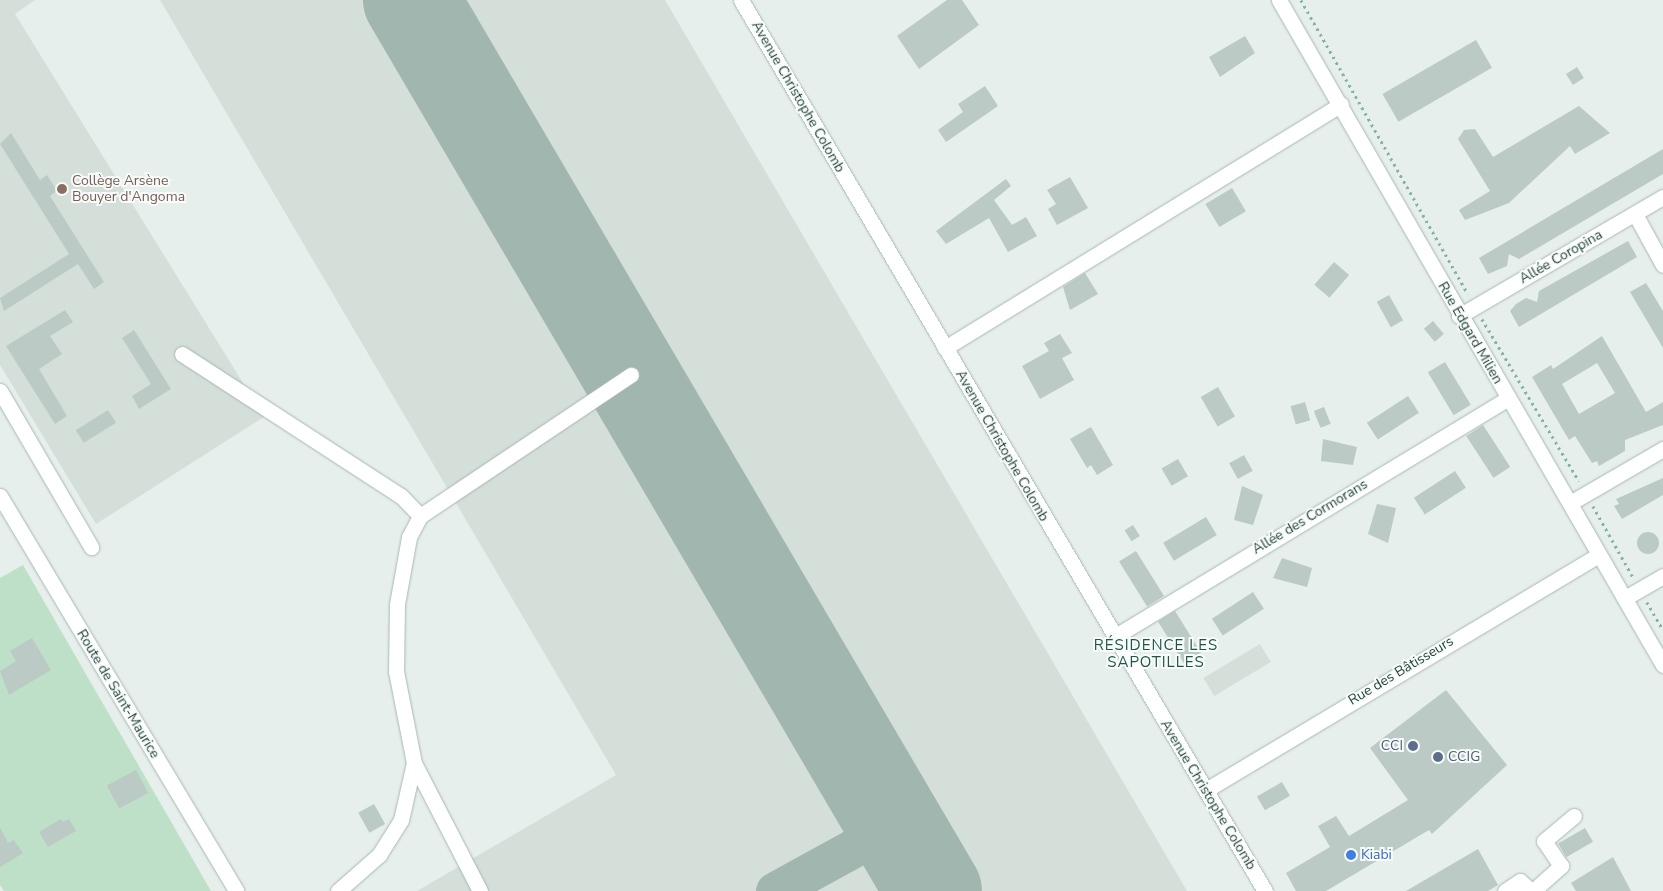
<!DOCTYPE html>
<meta charset="utf-8">
<style>
body{margin:0}
#map{position:relative;width:1663px;height:891px;overflow:hidden;background:#e6efeb;font-family:"Nunito Sans",sans-serif}
div>[style]{position:absolute}
.built>*{inset:0;background:#d4dfda;transform-origin:0 0}
.green>*{inset:0;background:#bfe0c8}
.taxiway>*{height:39px;margin:-19.5px;padding:0 19.5px;transform-origin:19.5px;border-radius:19.5px;background:#a2b6b0}
.runway>*{height:96px;margin:-48px;padding:0 48px;transform-origin:48px;border-radius:48px;background:#a2b6b0}
.building>*{inset:0;background:#bbcac4;transform-origin:0 0}
.round{border-radius:50%}
.path>*{height:2.5px;margin-top:-1.25px;transform-origin:0;background:repeating-linear-gradient(90deg,#86b3a5 0 2.5px,transparent 0 6.5px)}
.roads{filter:drop-shadow(0 0 1px #a8b8b2) drop-shadow(0 0 1px #a8b8b2)}
.minor>*{height:15px;margin:-7.5px;padding:0 7.5px;transform-origin:7.5px;border-radius:7.5px;background:#fff}
.dots>*{width:14px;height:14px;translate:-50% -50%;box-sizing:border-box;border:2px solid #f7fbf9;border-radius:50%}
span{translate:-50% -50%;white-space:nowrap;text-align:center;line-height:1.15;-webkit-text-stroke:4px #f7fbf9;paint-order:stroke}
.street-label{font-size:14px;color:#24423a}
.education-label{font-size:14px;color:#785e54}
.left{translate:0 -50%;text-align:left}
.service-label{font-size:14px;color:#4e5e75}
.right{translate:-100% -50%;text-align:right}
.shop-label{font-size:14px;color:#366cbe}
.neighbourhood-label{font-size:15px;color:#1f5548;letter-spacing:1px}
</style>
<div id="map">
<div class="built">
<i style="clip-path:polygon(0 0,35px 0,15px 14px,264px 417px,96px 524px,0 365px)"></i>
<i style="clip-path:polygon(160px 0,665px 0,1187px 891px,417px 891px,616px 775px)"></i>
<i style="left:1260px;top:644px;width:21px;height:66px;rotate:59deg"></i>
</div>
<div class="green">
<i style="clip-path:polygon(23px 565px,211px 891px,4px 891px,0 885px,0 578px)"></i>
</div>
<div class="taxiway">
<i style="left:860px;top:841px;width:30px;rotate:-63deg"></i>
<i style="left:874px;top:814px;width:28px;rotate:-92deg"></i>
<i style="left:775px;top:891px;width:111px;rotate:-28.7deg"></i>
<i style="left:872px;top:838px;width:16px;rotate:4deg"></i>
<i style="left:888px;top:839px;width:41px;rotate:41.1deg"></i>
</div>
<div class="runway">
<i style="left:411px;top:0;width:1033px;rotate:59.59deg"></i>
</div>
<div class="building">
<i style="clip-path:polygon(947px 0,962px 0,979px 25px,919px 69px,897px 36px)"></i>
<i style="clip-path:polygon(1245px 36px,1255px 53px,1220px 77px,1209px 57px)"></i>
<i style="left:1476px;top:40px;width:32px;height:108px;rotate:60deg"></i>
<i style="left:1577px;top:67px;width:13px;height:13px;rotate:58deg"></i>
<i style="clip-path:polygon(985px 86px,998px 106px,946px 142px,938px 130px,963px 112px,958px 104px)"></i>
<i style="clip-path:polygon(1579px 106px,1610px 133px,1575px 154px,1570px 146px,1509px 203px,1465px 220px,1459px 210px,1490px 191px,1458px 139px,1464px 130px,1475px 129px,1493px 157px)"></i>
<i style="clip-path:polygon(11px 133px,40px 180px,47px 175px,57px 191px,50px 196px,104px 282px,94px 289px,78px 264px,4px 311px,0 298px,69px 254px,0 144px)"></i>
<i style="clip-path:polygon(1663px 149px,1663px 174px,1519px 259px,1509px 254px,1507px 266px,1488px 274px,1479px 258px)"></i>
<i style="clip-path:polygon(1070px 177px,1088px 208px,1057px 225px,1048px 209px,1056px 204px,1047px 190px)"></i>
<i style="clip-path:polygon(1006px 179px,1011px 186px,994px 200px,1012px 225px,1026px 217px,1037px 236px,1008px 252px,989px 218px,946px 244px,936px 231px)"></i>
<i style="left:1232px;top:188px;width:27px;height:31px;rotate:59deg"></i>
<i style="clip-path:polygon(1628px 241px,1637px 257px,1519px 327px,1510px 311px,1516px 304px,1526px 298px,1537px 302px,1539px 291px)"></i>
<i style="left:1334px;top:262px;width:20px;height:30px;rotate:41deg"></i>
<i style="clip-path:polygon(1085px 273px,1098px 294px,1070px 310px,1063px 287px)"></i>
<i style="clip-path:polygon(1646px 283px,1663px 311px,1663px 348px,1630px 292px)"></i>
<i style="left:1389px;top:295px;width:29px;height:14px;rotate:61deg"></i>
<i style="clip-path:polygon(65px 310px,73px 322px,50px 336px,62px 354px,39px 369px,67px 416px,55px 424px,6px 346px)"></i>
<i style="left:1433px;top:321px;width:17px;height:12px;rotate:50deg"></i>
<i style="clip-path:polygon(134px 330px,171px 389px,139px 409px,132px 396px,151px 384px,122px 338px)"></i>
<i style="clip-path:polygon(1060px 334px,1072px 353px,1062px 358px,1074px 380px,1040px 399px,1022px 366px,1049px 351px,1044px 343px)"></i>
<i style="clip-path:polygon(evenodd,1602px 336px,1646px 412px,1663px 402px,1663px 425px,1625px 440px,1625px 451px,1599px 466px,1597px 461px,1592px 463px,1575px 436px,1569px 440px,1532px 377px,1551px 365px,1553px 369px,1602px 336px,1597px 363px,1615px 393px,1579px 414px,1562px 384px,1597px 363px)"></i>
<i style="left:1445px;top:362px;width:50px;height:20px;rotate:59deg"></i>
<i style="left:1218px;top:387px;width:34px;height:20px;rotate:60deg"></i>
<i style="left:1408px;top:396px;width:20px;height:49px;rotate:57deg"></i>
<i style="left:1305px;top:402px;width:19px;height:15px;rotate:74deg"></i>
<i style="left:1324px;top:407px;width:18px;height:11px;rotate:68deg"></i>
<i style="left:108px;top:410px;width:15px;height:38px;rotate:58deg"></i>
<i style="left:1483px;top:425px;width:50px;height:20px;rotate:57deg"></i>
<i style="clip-path:polygon(1091px 427px,1113px 465px,1097px 475px,1091px 465px,1087px 468px,1070px 439px)"></i>
<i style="clip-path:polygon(1323px 439px,1357px 447px,1353px 465px,1321px 461px)"></i>
<i style="left:1244px;top:455px;width:18px;height:17px;rotate:61deg"></i>
<i style="left:1178px;top:459px;width:20px;height:19px;rotate:60deg"></i>
<i style="left:1455px;top:471px;width:20px;height:49px;rotate:57deg"></i>
<i style="clip-path:polygon(1663px 478px,1663px 495px,1622px 519px,1614px 506px,1619px 504px,1616px 499px)"></i>
<i style="clip-path:polygon(1242px 486px,1263px 495px,1253px 525px,1234px 520px)"></i>
<i style="clip-path:polygon(1377px 504px,1396px 508px,1388px 543px,1368px 534px)"></i>
<i style="left:1206px;top:517px;width:21px;height:50px;rotate:59deg"></i>
<i style="left:1133px;top:525px;width:13px;height:10px;rotate:58deg"></i>
<i class="round" style="left:1637px;top:532px;width:22px;height:22px"></i>
<i style="left:1136px;top:551px;width:53px;height:20px;rotate:58deg"></i>
<i style="clip-path:polygon(1282px 558px,1312px 568px,1307px 587px,1273px 578px)"></i>
<i style="left:1253px;top:592px;width:20px;height:49px;rotate:57deg"></i>
<i style="left:1175px;top:611px;width:49px;height:20px;rotate:58deg"></i>
<i style="clip-path:polygon(32px 638px,51px 670px,9px 695px,0 671px,16px 661px,10px 651px)"></i>
<i style="clip-path:polygon(1446px 690px,1507px 765px,1432px 834px,1429px 830px,1326px 891px,1296px 891px,1286px 873px,1330px 847px,1318px 826px,1336px 816px,1349px 836px,1408px 800px,1370px 748px)"></i>
<i style="left:136px;top:770px;width:26px;height:33px;rotate:62deg"></i>
<i style="left:1282px;top:782px;width:16px;height:29px;rotate:60deg"></i>
<i style="left:374px;top:804px;width:23px;height:18px;rotate:61deg"></i>
<i style="clip-path:polygon(61px 819px,63px 822px,69px 819px,76px 831px,48px 847px,39px 832px)"></i>
<i style="clip-path:polygon(0 827px,8px 843px,14px 840px,23px 853px,0 867px)"></i>
<i style="left:1585px;top:828px;width:16px;height:31px;rotate:60deg"></i>
<i style="clip-path:polygon(1478px 849px,1498px 885px,1488px 891px,1406px 891px)"></i>
<i style="clip-path:polygon(1613px 857px,1631px 891px,1576px 891px,1571px 883px)"></i>
</div>
<div class="path">
<i style="left:1301px;top:0;width:338px;rotate:60.4deg"></i>
<i style="left:1482px;top:319px;width:189px;rotate:59.1deg"></i>
<i style="left:1593px;top:506px;width:81px;rotate:60.6deg"></i>
<i style="left:1647px;top:602px;width:32px;rotate:60deg"></i>
</div>
<div class="roads">
<div class="minor">
<i style="left:741px;top:0;width:1034px;rotate:59.54deg"></i>
<i style="left:1279px;top:0;width:768px;rotate:60deg"></i>
<i style="left:1635px;top:214px;width:58px;rotate:61.2deg"></i>
<i style="left:1459px;top:316px;width:236px;rotate:-30.3deg"></i>
<i style="left:945px;top:348px;width:465px;rotate:-31.6deg"></i>
<i style="left:182px;top:354px;width:261px;rotate:33deg"></i>
<i style="left:401px;top:496px;width:28px;rotate:46deg"></i>
<i style="left:0;top:391px;width:181px;rotate:59.7deg"></i>
<i style="left:0;top:496px;width:460px;rotate:59.1deg"></i>
<i style="left:1570px;top:503px;width:108px;rotate:-30.1deg"></i>
<i style="left:1625px;top:598px;width:44px;rotate:-30.1deg"></i>
<i style="left:1114px;top:637px;width:461px;rotate:-31.2deg"></i>
<i style="left:414px;top:763px;width:144px;rotate:62.7deg"></i>
<i style="left:1206px;top:790px;width:458px;rotate:-30.9deg"></i>
<i style="left:338px;top:891px;width:55px;rotate:-41.3deg"></i>
<i style="left:379px;top:855px;width:41px;rotate:-57.8deg"></i>
<i style="left:401px;top:820px;width:58px;rotate:-77.2deg"></i>
<i style="left:414px;top:763px;width:94px;rotate:-101.1deg"></i>
<i style="left:396px;top:671px;width:67px;rotate:-89.1deg"></i>
<i style="left:397px;top:604px;width:68px;rotate:-79.8deg"></i>
<i style="left:409px;top:537px;width:24px;rotate:-62deg"></i>
<i style="left:420px;top:516px;width:254px;rotate:-33.8deg"></i>
<i style="left:1505px;top:891px;width:18px;rotate:-34deg"></i>
<i style="left:1520px;top:881px;width:15px;rotate:42deg"></i>
<i style="left:1533px;top:891px;width:38px;rotate:-42deg"></i>
<i style="left:1561px;top:866px;width:30px;rotate:-124deg"></i>
<i style="left:1544px;top:841px;width:39px;rotate:-40deg"></i>
</div>
</div>
<div class="dots">
<i style="left:62px;top:189px;background:#8d6e63"></i>
<i style="left:1413px;top:746px;background:#5c6f8a"></i>
<i style="left:1438px;top:757px;background:#5c6f8a"></i>
<i style="left:1351px;top:855px;background:#3f7fe0"></i>
</div>
<div class="street-label">
<span style="left:798px;top:97px;rotate:60deg">Avenue Christophe Colomb</span>
<span style="left:1561px;top:257px;rotate:-30deg">Allée Coropina</span>
<span style="left:1470px;top:333px;rotate:60deg">Rue Edgard Milien</span>
<span style="left:1002px;top:446px;rotate:60deg">Avenue Christophe Colomb</span>
<span style="left:1310px;top:517px;rotate:-31deg">Allée des Cormorans</span>
<span style="left:1401px;top:671px;rotate:-31deg">Rue des Bâtisseurs</span>
<span style="left:118px;top:694px;rotate:59deg">Route de Saint-Maurice</span>
<span style="left:1208px;top:795px;rotate:59deg">Avenue Christophe Colomb</span>
</div>
<div class="education-label">
<span class="left" style="left:72px;top:189px">Collège Arsène<br>Bouyer d'Angoma</span>
</div>
<div class="service-label">
<span class="right" style="left:1403px;top:746px">CCI</span>
<span class="left" style="left:1448px;top:757px">CCIG</span>
</div>
<div class="shop-label">
<span class="left" style="left:1361px;top:855px">Kiabi</span>
</div>
<div class="neighbourhood-label">
<span style="left:1156px;top:654px">RÉSIDENCE LES<br>SAPOTILLES</span>
</div>
</div>
